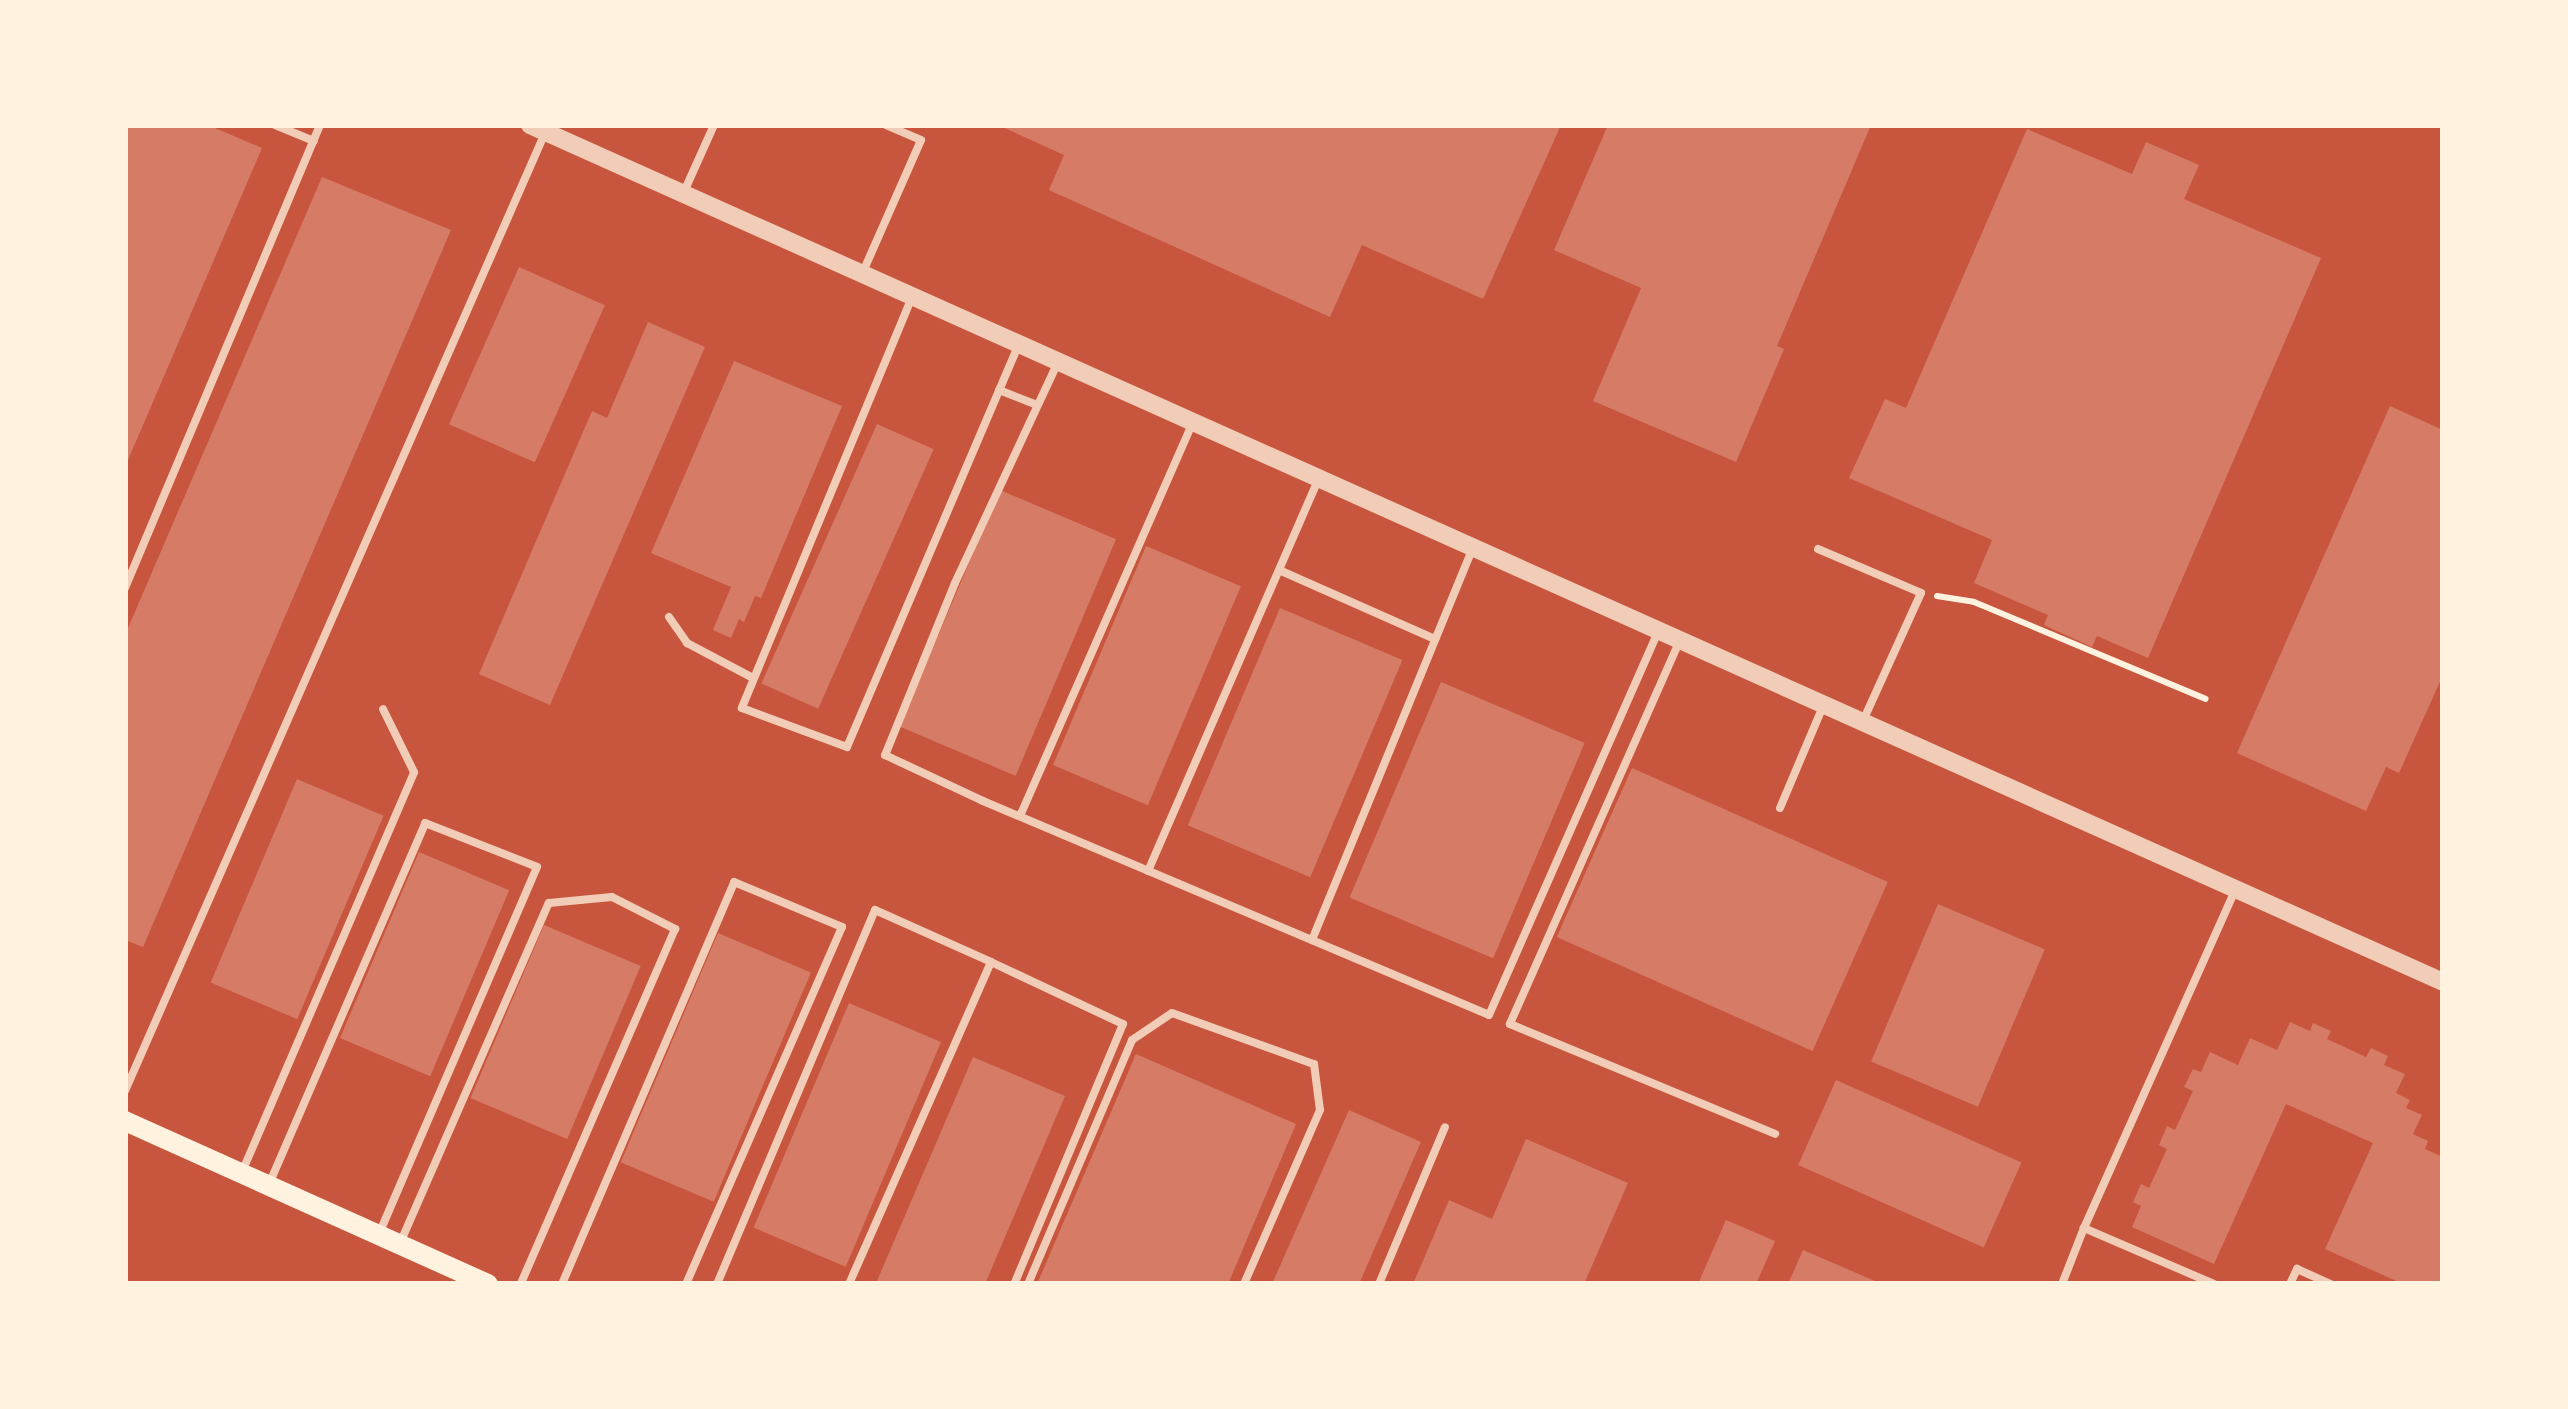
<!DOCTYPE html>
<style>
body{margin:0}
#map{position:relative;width:2568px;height:1409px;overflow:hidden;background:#c8553d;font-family:"Open Sans",sans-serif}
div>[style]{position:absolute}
.building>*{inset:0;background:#d67c66;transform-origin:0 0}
.path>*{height:6px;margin:-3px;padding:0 3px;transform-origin:3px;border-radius:3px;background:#fff3e0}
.service>*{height:8px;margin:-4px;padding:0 4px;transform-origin:4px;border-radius:4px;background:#f1ccb7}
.tertiary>*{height:18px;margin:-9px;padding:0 9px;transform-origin:9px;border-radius:9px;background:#f1ccb7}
.secondary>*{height:20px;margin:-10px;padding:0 10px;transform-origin:10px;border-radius:10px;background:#fff3e0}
span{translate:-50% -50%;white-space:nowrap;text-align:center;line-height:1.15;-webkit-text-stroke:8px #fff3e0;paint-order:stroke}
.frame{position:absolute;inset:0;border:128px solid #fff3e0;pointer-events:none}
</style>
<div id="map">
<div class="building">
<i style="clip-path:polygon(125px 125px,208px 125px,262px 148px,125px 467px)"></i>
<i style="clip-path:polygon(998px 125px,1561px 125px,1483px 299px,1362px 245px,1330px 317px,1049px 190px,1064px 155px)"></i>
<i style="clip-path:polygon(1608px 125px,1871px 125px,1777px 346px,1784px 349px,1736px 462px,1593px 401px,1641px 288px,1554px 250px)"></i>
<i style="clip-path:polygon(2027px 129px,2132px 174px,2146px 142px,2199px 165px,2184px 199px,2321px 258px,2148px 658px,2097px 636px,2092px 647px,2044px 625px,2048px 615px,1974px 583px,1992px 540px,1849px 478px,1885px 399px,1906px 408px)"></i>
<i style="clip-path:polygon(322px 177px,451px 230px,143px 947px,125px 940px,125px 635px)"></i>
<i style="left:519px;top:267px;width:94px;height:172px;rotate:24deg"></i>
<i style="clip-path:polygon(648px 322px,705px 347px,550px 705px,479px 674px,592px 411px,607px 418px)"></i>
<i style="clip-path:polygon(734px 361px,842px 406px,761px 598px,755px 596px,744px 622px,739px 619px,731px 638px,713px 630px,731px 587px,651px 553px)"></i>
<i style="clip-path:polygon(2390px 406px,2443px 430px,2443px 675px,2399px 773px,2386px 767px,2366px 811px,2237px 753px)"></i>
<i style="left:877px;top:424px;width:62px;height:284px;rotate:24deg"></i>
<i style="left:1000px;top:490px;width:126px;height:257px;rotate:23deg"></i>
<i style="left:1146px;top:546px;width:103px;height:238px;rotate:23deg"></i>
<i style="left:1280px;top:608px;width:133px;height:236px;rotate:23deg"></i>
<i style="left:1441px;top:682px;width:156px;height:234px;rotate:23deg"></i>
<i style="left:1632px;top:768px;width:280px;height:185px;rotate:24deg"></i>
<i style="left:297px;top:779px;width:94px;height:221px;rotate:23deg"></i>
<i style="left:419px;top:852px;width:98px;height:202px;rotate:23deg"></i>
<i style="left:1938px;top:904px;width:116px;height:171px;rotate:23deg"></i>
<i style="left:544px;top:925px;width:105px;height:188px;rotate:23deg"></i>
<i style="left:718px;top:933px;width:101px;height:249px;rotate:23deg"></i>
<i style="left:849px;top:1003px;width:100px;height:244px;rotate:23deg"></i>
<i style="clip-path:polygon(2290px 1022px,2310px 1031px,2313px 1023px,2331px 1031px,2327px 1039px,2366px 1057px,2371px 1048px,2388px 1056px,2384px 1065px,2405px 1074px,2396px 1093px,2410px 1100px,2406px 1108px,2422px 1115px,2413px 1134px,2428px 1141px,2425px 1149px,2443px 1157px,2443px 1284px,2403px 1284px,2325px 1249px,2373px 1143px,2286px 1104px,2214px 1264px,2132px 1227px,2141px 1206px,2133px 1202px,2141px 1184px,2149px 1188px,2167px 1149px,2159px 1145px,2167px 1126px,2175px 1130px,2193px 1091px,2184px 1087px,2193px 1069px,2201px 1072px,2210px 1052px,2238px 1065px,2250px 1038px,2277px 1050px)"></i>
<i style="clip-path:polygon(1136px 1054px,1296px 1124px,1228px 1284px,1037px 1284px)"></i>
<i style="clip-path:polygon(973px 1057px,1065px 1096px,985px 1284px,884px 1284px,877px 1281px)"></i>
<i style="left:1836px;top:1080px;width:203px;height:93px;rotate:24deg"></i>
<i style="clip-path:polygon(1349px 1110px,1421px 1142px,1359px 1284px,1272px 1284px)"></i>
<i style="clip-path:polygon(1526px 1139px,1628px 1183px,1584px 1284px,1413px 1284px,1449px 1200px,1492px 1219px)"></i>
<i style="clip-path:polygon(1726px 1220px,1775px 1241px,1756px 1284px,1698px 1284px)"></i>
<i style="clip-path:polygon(1803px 1250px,1882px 1284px,1788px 1284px)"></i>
</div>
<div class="path">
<i style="left:1937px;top:596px;width:37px;rotate:9deg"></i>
<i style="left:1974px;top:602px;width:251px;rotate:22.7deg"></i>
</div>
<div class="service">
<i style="left:275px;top:125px;width:42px;rotate:22.3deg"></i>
<i style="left:683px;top:194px;width:76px;rotate:-65.8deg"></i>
<i style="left:862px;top:274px;width:146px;rotate:-66.2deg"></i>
<i style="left:921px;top:140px;width:38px;rotate:-157deg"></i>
<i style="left:912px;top:297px;width:445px;rotate:112.5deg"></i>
<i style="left:742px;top:708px;width:112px;rotate:20.4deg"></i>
<i style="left:847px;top:747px;width:438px;rotate:-66.9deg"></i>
<i style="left:1058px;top:362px;width:244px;rotate:115deg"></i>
<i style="left:955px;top:583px;width:186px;rotate:112.1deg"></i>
<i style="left:885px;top:755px;width:108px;rotate:25.1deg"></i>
<i style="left:983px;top:801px;width:549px;rotate:22.92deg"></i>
<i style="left:1489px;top:1015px;width:419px;rotate:-66.2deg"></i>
<i style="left:999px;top:390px;width:41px;rotate:21.5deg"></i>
<i style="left:1818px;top:549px;width:112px;rotate:23.1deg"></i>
<i style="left:1921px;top:593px;width:141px;rotate:114.4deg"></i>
<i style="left:1279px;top:570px;width:171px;rotate:23.9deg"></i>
<i style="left:125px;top:588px;width:502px;rotate:-67.16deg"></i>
<i style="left:669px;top:617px;width:32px;rotate:55deg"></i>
<i style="left:687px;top:643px;width:75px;rotate:27.9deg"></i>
<i style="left:1680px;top:640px;width:420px;rotate:113.9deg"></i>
<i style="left:1510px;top:1024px;width:287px;rotate:22.5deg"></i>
<i style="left:1780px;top:808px;width:113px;rotate:-67.1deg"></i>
<i style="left:1020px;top:816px;width:430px;rotate:-66.3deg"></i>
<i style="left:1148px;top:871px;width:426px;rotate:-66.5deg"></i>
<i style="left:1312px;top:940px;width:425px;rotate:-67.7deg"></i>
<i style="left:125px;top:1091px;width:1046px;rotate:-66.33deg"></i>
<i style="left:242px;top:1172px;width:435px;rotate:-66.7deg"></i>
<i style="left:414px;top:772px;width:70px;rotate:-116.2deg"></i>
<i style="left:270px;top:1182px;width:391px;rotate:-66.6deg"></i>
<i style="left:425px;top:823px;width:120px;rotate:21.4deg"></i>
<i style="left:537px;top:867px;width:400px;rotate:113.3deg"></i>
<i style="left:401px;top:1241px;width:369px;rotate:-66.4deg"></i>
<i style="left:549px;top:903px;width:63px;rotate:-5.4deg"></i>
<i style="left:612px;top:897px;width:71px;rotate:26.9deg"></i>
<i style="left:675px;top:929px;width:387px;rotate:113.5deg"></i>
<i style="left:562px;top:1284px;width:437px;rotate:-66.8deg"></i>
<i style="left:734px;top:882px;width:117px;rotate:22.6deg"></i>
<i style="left:842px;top:927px;width:390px;rotate:113.6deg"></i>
<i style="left:717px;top:1284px;width:406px;rotate:-67.1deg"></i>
<i style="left:875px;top:910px;width:127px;rotate:24.1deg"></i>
<i style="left:849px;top:1284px;width:352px;rotate:-66.2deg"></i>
<i style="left:991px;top:962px;width:146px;rotate:25.2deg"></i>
<i style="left:1123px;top:1024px;width:282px;rotate:112.7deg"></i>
<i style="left:1028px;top:1284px;width:265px;rotate:-66.9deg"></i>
<i style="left:1132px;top:1040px;width:48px;rotate:-34deg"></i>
<i style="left:1172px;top:1013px;width:151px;rotate:19.8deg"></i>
<i style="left:1314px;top:1064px;width:46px;rotate:82.6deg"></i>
<i style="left:1320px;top:1110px;width:190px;rotate:113.6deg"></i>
<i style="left:1379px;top:1284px;width:170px;rotate:-67.2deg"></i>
<i style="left:2062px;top:1284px;width:60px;rotate:-68.6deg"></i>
<i style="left:2214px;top:1284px;width:142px;rotate:-156.7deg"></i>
<i style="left:2084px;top:1228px;width:372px;rotate:-65.9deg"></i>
<i style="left:2290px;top:1284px;width:17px;rotate:-65deg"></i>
<i style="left:2297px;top:1269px;width:37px;rotate:24deg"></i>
</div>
<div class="tertiary">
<i style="left:530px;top:125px;width:2096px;rotate:24.13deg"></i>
</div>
<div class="secondary">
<i style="left:125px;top:1121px;width:398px;rotate:24.2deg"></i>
</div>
<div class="frame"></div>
</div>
